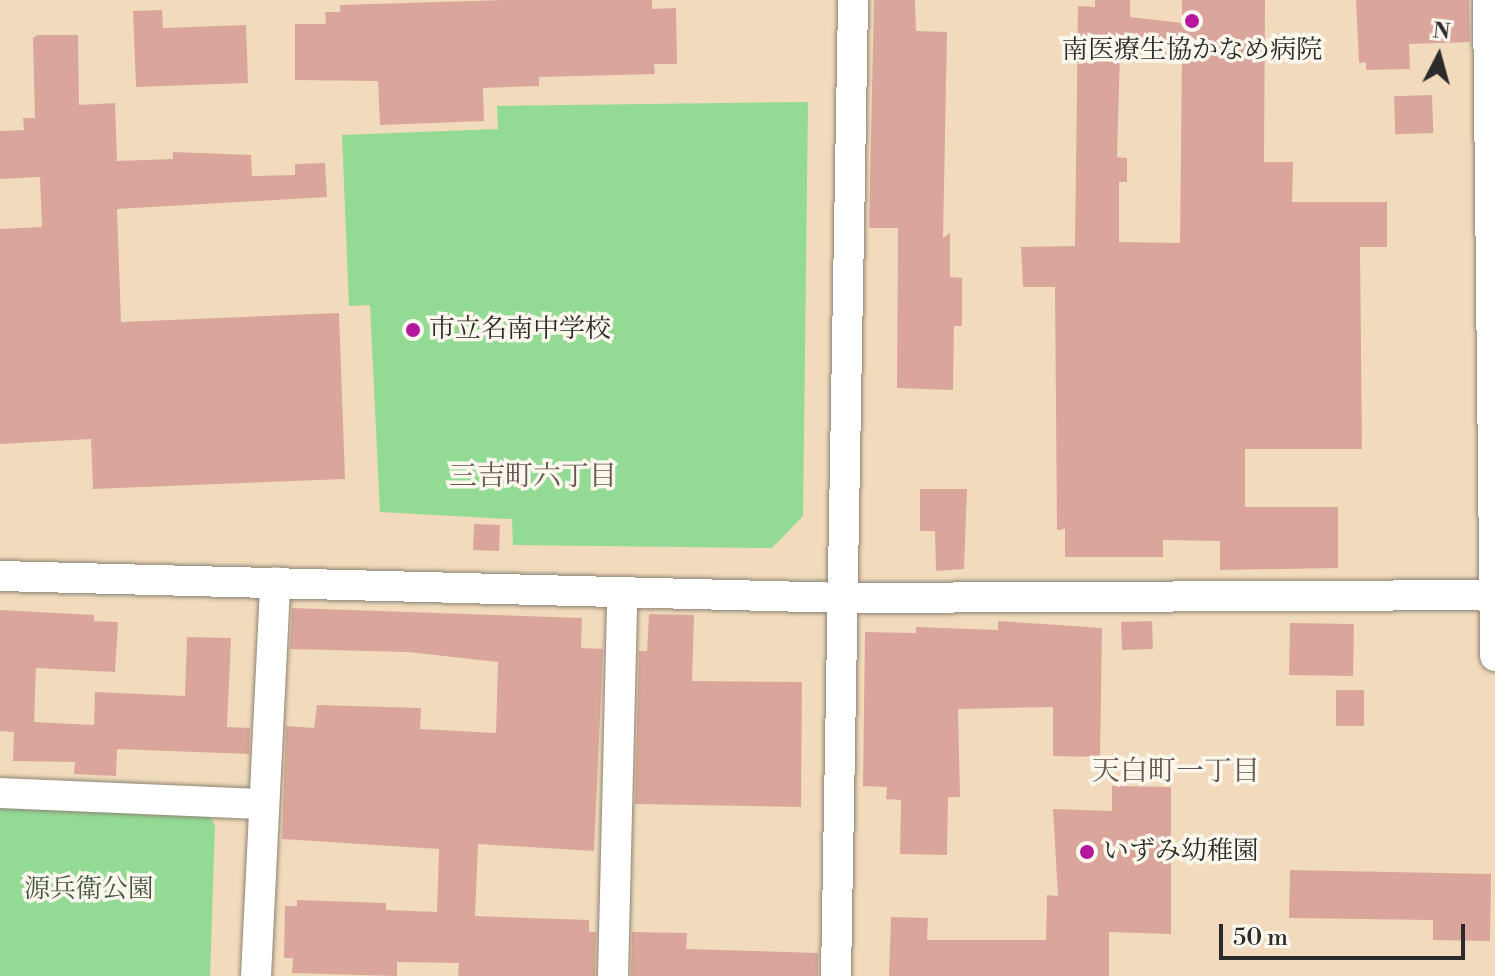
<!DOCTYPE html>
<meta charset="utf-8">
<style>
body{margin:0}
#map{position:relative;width:1495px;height:976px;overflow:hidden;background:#f1dbbc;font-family:"Libre Bodoni","Noto Serif JP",serif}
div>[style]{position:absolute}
.green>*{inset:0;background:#93da94}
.building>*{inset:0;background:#daa69b;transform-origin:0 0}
.roads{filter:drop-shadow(0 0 2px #8e8374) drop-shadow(0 0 2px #8e8374)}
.minor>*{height:30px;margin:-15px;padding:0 15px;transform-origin:15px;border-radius:15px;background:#fff}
.dots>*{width:22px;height:22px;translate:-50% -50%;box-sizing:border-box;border:4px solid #fbf7ec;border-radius:50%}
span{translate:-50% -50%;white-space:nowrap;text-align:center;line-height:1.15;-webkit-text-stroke:7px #fbf7ec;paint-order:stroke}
.poi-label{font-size:26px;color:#2b2b2b}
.left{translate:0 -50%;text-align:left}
.park-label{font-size:26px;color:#455745}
.neighbourhood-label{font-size:28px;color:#685652}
.north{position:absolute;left:1399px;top:16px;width:80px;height:80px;-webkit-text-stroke:6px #fbf7ec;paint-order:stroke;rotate:6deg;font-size:22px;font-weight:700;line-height:32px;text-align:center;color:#2b2b2b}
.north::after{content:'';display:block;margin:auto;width:28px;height:36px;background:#2b2b2b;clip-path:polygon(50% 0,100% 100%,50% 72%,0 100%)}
.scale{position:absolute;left:1219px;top:924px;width:246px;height:36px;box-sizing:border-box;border:4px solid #2b2b2b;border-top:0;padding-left:10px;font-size:24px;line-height:28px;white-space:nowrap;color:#2b2b2b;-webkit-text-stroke:6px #fbf7ec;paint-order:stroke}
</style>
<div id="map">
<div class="green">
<i style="clip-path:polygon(808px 102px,803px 516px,772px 548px,513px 545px,512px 519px,380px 512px,370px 305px,349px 306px,342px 135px,498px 129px,497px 106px)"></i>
<i style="clip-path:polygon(0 801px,206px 808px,215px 826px,210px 976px,0 976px)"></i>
</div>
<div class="building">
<i style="clip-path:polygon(505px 0,652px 0,652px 9px,676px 8px,677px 64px,654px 64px,655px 74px,539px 77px,539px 86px,483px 88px,484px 121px,380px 125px,378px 81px,295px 80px,295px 24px,326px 24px,325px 12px,340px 12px,340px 5px)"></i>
<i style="clip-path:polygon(874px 0,915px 0,916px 31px,947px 32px,943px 238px,950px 233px,950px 277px,962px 278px,962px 326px,954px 326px,953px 390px,897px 388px,898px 228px,869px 228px)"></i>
<i style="clip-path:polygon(evenodd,1095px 0,1130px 0,1130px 17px,1182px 23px,1182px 0,1265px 0,1264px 162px,1293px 162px,1292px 202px,1387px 202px,1387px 247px,1360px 247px,1362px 449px,1245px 449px,1245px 507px,1338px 507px,1338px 568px,1220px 570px,1220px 541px,1163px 540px,1163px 557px,1065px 557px,1065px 529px,1057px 530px,1055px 287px,1023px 287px,1021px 247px,1075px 246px,1078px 6px,1095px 7px,1095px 0,1120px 53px,1182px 56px,1180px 243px,1119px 242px,1119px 182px,1127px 182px,1127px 158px,1117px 157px,1120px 53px)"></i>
<i style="clip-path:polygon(1356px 0,1469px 0,1470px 42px,1409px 44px,1410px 69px,1366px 70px,1366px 62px,1359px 63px)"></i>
<i style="clip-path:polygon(162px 10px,163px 28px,246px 25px,248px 83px,136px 87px,133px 11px)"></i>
<i style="clip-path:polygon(37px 35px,78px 35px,79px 105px,115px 103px,117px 161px,173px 159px,173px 152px,251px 155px,252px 176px,295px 175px,295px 164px,325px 163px,327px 197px,117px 209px,121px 322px,339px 313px,345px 479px,93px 489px,91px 439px,0 444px,0 229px,42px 227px,40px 177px,0 179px,0 131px,24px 130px,23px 118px,35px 118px,33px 38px)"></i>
<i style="left:1432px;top:95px;width:38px;height:38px;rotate:88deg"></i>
<i style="clip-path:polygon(920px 489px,967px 489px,964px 569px,936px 571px,935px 531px,920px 531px)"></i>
<i style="left:474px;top:524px;width:26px;height:26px;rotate:2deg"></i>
<i style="clip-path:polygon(292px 608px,582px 618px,581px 648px,603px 649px,594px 851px,478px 844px,475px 916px,589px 920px,589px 932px,596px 932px,595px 976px,458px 976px,459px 963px,397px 962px,397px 976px,292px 973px,293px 958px,284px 958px,285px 906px,297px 906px,297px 900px,386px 903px,386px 910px,437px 912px,439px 849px,282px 839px,286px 726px,314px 728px,317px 705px,421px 708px,420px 729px,496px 733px,498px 662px,408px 652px,290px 649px)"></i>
<i style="clip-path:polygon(0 610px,94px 615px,94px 621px,118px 622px,115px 672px,36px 668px,34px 722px,94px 725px,95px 692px,185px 696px,187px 637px,231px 638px,227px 727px,250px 728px,249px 754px,117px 749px,116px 776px,74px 774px,75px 762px,13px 761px,14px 732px,0 731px)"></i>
<i style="clip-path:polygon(649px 614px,694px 615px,692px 681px,802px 682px,801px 807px,635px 804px,639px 651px,647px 651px)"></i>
<i style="clip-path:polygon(998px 621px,1102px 628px,1100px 757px,1053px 756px,1053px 707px,958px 709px,960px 797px,948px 797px,947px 855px,900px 854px,901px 800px,886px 799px,887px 787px,863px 786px,865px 632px,916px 633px,916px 627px,998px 630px)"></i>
<i style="left:1152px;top:621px;width:28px;height:31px;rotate:88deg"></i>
<i style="left:1290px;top:623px;width:64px;height:52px;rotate:1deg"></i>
<i style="left:1336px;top:690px;width:28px;height:36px"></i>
<i style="clip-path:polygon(1112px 786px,1171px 787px,1171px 934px,1109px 932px,1109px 976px,889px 976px,891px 917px,928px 918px,927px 940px,1046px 940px,1047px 895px,1058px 896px,1053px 809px,1112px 811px)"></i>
<i style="clip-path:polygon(1290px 870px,1491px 874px,1490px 941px,1433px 940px,1433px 920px,1289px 918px)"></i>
<i style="clip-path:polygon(632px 932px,687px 933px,686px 949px,818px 953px,818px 976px,631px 976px)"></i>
</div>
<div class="roads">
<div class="minor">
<i style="left:1488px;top:0;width:656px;rotate:89.39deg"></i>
<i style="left:0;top:576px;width:845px;rotate:1.49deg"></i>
<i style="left:845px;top:598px;width:650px;rotate:-0.26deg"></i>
<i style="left:0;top:793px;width:263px;rotate:2.4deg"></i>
<i style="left:256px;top:976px;width:394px;rotate:-87.2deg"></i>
<i style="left:613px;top:976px;width:381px;rotate:-88.6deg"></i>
<i style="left:836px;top:976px;width:976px;rotate:-89deg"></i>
</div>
</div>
<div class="dots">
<i style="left:1192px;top:21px;background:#b5179e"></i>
<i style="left:413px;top:330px;background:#b5179e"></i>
<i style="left:1087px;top:852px;background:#b5179e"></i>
</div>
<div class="poi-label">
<span style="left:1192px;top:51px">南医療生協かなめ病院</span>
<span class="left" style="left:429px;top:330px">市立名南中学校</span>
<span class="left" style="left:1103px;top:852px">いずみ幼稚園</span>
</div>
<div class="park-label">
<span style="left:89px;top:890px">源兵衛公園</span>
</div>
<div class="neighbourhood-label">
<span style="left:533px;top:477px">三吉町六丁目</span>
<span style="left:1176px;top:772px">天白町一丁目</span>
</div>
<div class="north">N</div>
<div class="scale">50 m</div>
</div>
